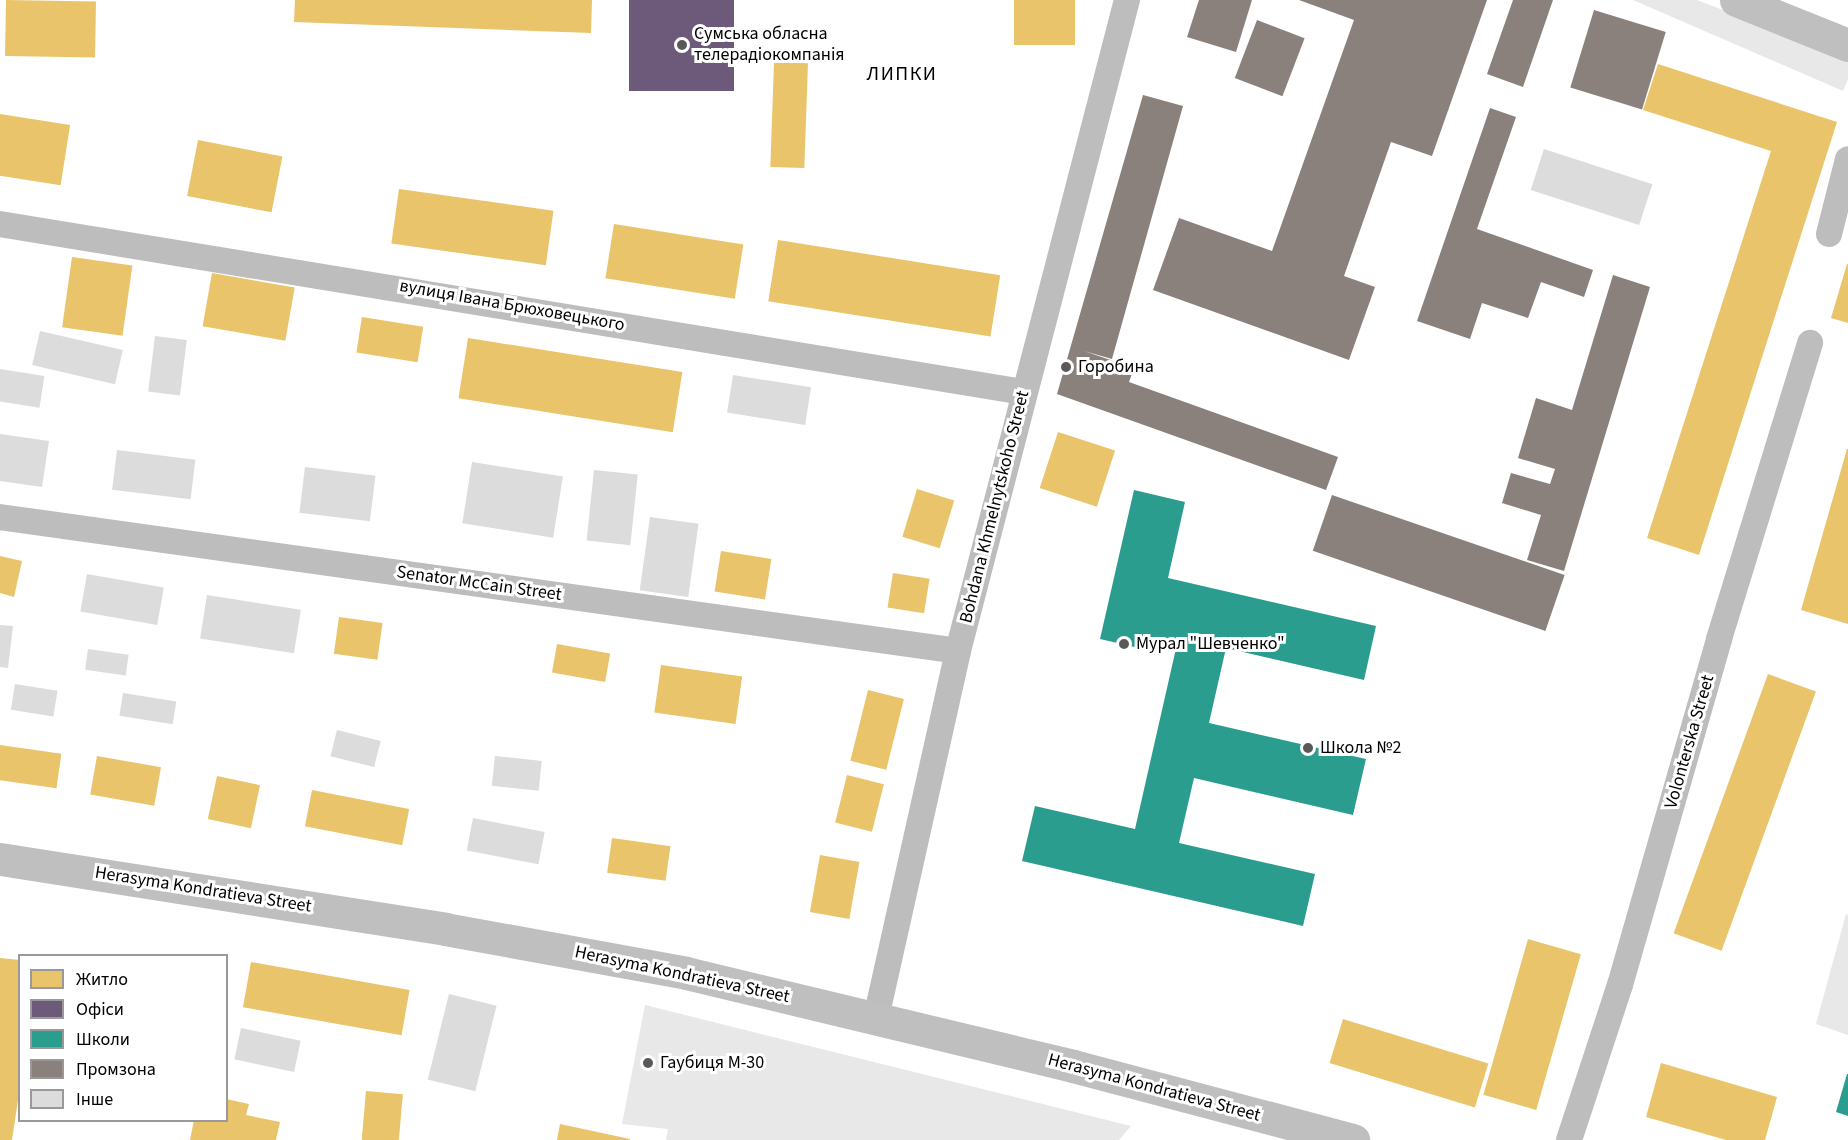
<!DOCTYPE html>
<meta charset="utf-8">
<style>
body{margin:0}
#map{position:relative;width:1848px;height:1140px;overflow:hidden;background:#fff;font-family:"Source Sans 3",sans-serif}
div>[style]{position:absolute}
.green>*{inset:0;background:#e8e8e8}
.homes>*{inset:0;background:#e9c46a;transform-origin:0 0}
.offices>*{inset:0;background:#6d597a;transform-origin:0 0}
.schools>*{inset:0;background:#2a9d8f}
.industry>*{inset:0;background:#8a817c;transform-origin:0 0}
.building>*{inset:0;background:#dcdcdc;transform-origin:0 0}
.street>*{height:26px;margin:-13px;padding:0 13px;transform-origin:13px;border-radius:13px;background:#bdbdbd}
.secondary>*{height:33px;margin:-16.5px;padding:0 16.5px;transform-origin:16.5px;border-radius:16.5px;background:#bfbfbf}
.dots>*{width:16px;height:16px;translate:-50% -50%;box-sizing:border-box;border:3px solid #fff;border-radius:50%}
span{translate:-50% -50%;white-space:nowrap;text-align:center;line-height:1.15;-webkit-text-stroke:6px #fff;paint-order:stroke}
.poi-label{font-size:18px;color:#000}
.left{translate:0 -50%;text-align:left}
.street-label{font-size:18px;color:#000}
.neighbourhood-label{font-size:20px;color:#000;letter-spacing:1.5px}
.legend{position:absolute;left:18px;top:954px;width:210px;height:168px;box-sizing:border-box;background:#fff;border:2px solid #999;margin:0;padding:8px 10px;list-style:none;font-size:18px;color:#000}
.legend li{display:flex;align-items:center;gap:12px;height:30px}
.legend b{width:30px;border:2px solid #999}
</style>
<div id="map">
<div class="green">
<i style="clip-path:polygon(1633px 0,1697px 0,1848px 58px,1848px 79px,1843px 91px)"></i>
<i style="clip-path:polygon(1846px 914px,1848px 915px,1848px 1035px,1816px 1024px)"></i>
<i style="clip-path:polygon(645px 1005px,1131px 1126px,1119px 1140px,666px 1140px,668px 1129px,622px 1124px)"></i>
</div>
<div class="homes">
<i style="left:6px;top:0;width:90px;height:56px;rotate:1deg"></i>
<i style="clip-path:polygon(295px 0,592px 0,591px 33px,294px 22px)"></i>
<i style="left:1014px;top:0;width:61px;height:45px"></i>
<i style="left:774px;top:62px;width:34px;height:105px;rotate:2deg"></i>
<i style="clip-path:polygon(1658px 64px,1837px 122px,1699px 555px,1647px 538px,1771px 151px,1643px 110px)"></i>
<i style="left:0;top:114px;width:71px;height:61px;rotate:9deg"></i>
<i style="left:198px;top:140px;width:86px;height:57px;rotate:11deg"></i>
<i style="left:399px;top:189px;width:156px;height:55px;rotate:8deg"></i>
<i style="left:614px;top:224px;width:131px;height:55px;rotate:9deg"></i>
<i style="left:778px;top:240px;width:225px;height:62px;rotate:9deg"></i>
<i style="left:72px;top:257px;width:61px;height:71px;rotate:8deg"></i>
<i style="clip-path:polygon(1847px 264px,1848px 264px,1848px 323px,1831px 318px)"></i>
<i style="left:212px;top:273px;width:84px;height:54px;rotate:10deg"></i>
<i style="left:362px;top:317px;width:62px;height:36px;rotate:9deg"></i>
<i style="left:468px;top:338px;width:217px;height:61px;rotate:9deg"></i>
<i style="left:1058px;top:432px;width:60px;height:59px;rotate:18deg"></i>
<i style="clip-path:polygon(1847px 449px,1848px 449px,1848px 624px,1801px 610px)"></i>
<i style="left:917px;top:489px;width:39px;height:50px;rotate:17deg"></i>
<i style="left:721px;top:551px;width:51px;height:41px;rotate:9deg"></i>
<i style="clip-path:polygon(0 556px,22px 561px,14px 597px,0 593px)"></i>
<i style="left:893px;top:573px;width:37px;height:35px;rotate:9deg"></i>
<i style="left:339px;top:617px;width:44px;height:37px;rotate:8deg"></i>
<i style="left:557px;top:644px;width:54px;height:29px;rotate:10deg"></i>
<i style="left:661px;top:665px;width:82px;height:48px;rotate:8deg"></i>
<i style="left:1768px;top:674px;width:51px;height:276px;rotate:20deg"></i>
<i style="left:868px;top:690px;width:37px;height:73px;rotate:14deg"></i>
<i style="left:0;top:745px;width:62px;height:35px;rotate:8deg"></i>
<i style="left:97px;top:756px;width:65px;height:39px;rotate:10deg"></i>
<i style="left:847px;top:775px;width:38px;height:49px;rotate:14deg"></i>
<i style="left:217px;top:776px;width:44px;height:44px;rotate:12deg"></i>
<i style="left:312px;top:790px;width:99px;height:37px;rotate:11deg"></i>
<i style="left:612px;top:838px;width:59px;height:35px;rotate:8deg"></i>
<i style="left:820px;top:855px;width:40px;height:58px;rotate:10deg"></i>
<i style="left:1528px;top:939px;width:55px;height:162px;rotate:16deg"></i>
<i style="clip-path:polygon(0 958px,20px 960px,20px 1087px,12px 1140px,0 1140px)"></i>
<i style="left:251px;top:962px;width:161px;height:46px;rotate:10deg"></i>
<i style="left:1343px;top:1019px;width:152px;height:46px;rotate:17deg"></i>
<i style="clip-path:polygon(1661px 1063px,1777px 1097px,1765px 1140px,1726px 1140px,1646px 1117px)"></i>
<i style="left:366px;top:1091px;width:37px;height:49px;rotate:5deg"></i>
<i style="clip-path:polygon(226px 1099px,249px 1104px,246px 1115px,280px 1122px,276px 1140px,190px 1140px,194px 1120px,226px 1120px)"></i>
<i style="clip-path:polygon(560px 1124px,630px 1139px,630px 1140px,557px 1140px)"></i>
</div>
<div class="offices">
<i style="left:629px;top:0;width:105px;height:91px"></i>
</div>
<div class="schools">
<i style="clip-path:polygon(1134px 490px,1185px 502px,1168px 578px,1376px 626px,1364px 680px,1226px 648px,1209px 723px,1366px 759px,1353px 815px,1194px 778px,1179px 843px,1315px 874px,1303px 926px,1022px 861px,1035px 806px,1135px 829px,1177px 644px,1154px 639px,1152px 651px,1100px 639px)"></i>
<i style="clip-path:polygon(1847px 1074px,1848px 1074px,1848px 1116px,1836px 1112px)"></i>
</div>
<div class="industry">
<i style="clip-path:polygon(1199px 0,1252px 0,1236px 52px,1187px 37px)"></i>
<i style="clip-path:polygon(1299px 0,1487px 0,1432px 156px,1391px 142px,1344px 276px,1375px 287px,1349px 360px,1153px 290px,1179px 218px,1272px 251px,1354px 20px)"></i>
<i style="clip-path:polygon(1513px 0,1553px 0,1523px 87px,1487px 74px)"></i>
<i style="left:1594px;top:10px;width:75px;height:81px;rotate:17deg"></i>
<i style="left:1257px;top:20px;width:51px;height:62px;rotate:21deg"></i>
<i style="clip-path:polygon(1143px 95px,1183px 106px,1112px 359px,1084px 351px,1134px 368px,1129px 382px,1338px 457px,1326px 490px,1057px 394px)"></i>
<i style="clip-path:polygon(1490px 108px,1516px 117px,1477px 229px,1593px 270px,1584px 297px,1541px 282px,1528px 318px,1482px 303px,1470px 339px,1417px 321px)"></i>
<i style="clip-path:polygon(1613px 275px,1650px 287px,1564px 571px,1527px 560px,1541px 515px,1502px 503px,1511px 473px,1550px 484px,1555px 469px,1518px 458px,1536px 398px,1572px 410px)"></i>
<i style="left:1332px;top:495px;width:246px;height:59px;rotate:19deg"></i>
</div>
<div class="building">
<i style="left:1544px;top:149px;width:114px;height:43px;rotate:18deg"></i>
<i style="left:40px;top:331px;width:85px;height:35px;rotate:13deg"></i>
<i style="left:155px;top:336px;width:32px;height:56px;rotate:7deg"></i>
<i style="left:0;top:369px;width:45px;height:32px;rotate:9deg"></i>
<i style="left:733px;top:375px;width:79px;height:38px;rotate:9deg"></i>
<i style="clip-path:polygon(0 434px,49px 441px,42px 487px,0 481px)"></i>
<i style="left:117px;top:450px;width:79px;height:40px;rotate:7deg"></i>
<i style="left:472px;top:462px;width:92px;height:62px;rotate:9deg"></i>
<i style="left:305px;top:467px;width:71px;height:46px;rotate:7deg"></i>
<i style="left:594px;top:470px;width:44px;height:71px;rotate:6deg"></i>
<i style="left:650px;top:517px;width:49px;height:74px;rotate:8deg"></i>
<i style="left:87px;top:574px;width:78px;height:38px;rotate:10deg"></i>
<i style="left:207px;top:595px;width:95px;height:44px;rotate:9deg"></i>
<i style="clip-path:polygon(0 625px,13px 626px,8px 668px,0 667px)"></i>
<i style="left:88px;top:649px;width:41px;height:21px;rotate:8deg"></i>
<i style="left:15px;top:684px;width:43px;height:26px;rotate:9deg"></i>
<i style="left:123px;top:693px;width:54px;height:23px;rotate:9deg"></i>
<i style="left:337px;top:730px;width:45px;height:27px;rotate:14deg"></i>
<i style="left:495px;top:756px;width:47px;height:30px;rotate:6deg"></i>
<i style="left:473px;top:818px;width:73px;height:33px;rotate:11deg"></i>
<i style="left:449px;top:994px;width:49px;height:88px;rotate:14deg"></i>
<i style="left:241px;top:1028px;width:61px;height:32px;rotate:12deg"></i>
</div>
<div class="street">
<i style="left:0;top:224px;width:1038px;rotate:9.32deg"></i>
<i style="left:1829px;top:234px;width:77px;rotate:-75.8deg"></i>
<i style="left:0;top:517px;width:967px;rotate:7.96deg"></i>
<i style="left:876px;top:1018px;width:376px;rotate:-77.4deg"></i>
<i style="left:958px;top:651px;width:673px;rotate:-75.45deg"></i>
<i style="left:1569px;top:1140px;width:163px;rotate:-71.8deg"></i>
<i style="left:1620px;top:985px;width:360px;rotate:-74deg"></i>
<i style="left:1719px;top:639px;width:310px;rotate:-72.9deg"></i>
</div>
<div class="secondary">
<i style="left:1736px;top:0;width:121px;rotate:21.9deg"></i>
<i style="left:0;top:859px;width:450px;rotate:8.9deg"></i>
<i style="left:445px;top:929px;width:245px;rotate:10.3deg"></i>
<i style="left:686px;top:973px;width:398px;rotate:13.5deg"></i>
<i style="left:1073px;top:1066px;width:290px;rotate:14.8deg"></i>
</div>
<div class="dots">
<i style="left:682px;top:45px;background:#595959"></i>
<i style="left:1066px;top:367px;background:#595959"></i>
<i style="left:1124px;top:644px;background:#595959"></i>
<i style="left:1308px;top:748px;background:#595959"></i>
<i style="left:648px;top:1063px;background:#595959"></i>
</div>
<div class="poi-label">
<span class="left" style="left:694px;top:45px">Сумська обласна<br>телерадіокомпанія</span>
<span class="left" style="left:1078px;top:367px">Горобина</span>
<span class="left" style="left:1136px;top:644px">Мурал "Шевченко"</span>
<span class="left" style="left:1320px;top:748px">Школа №2</span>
<span class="left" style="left:660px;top:1063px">Гаубиця М-30</span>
</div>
<div class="street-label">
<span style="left:512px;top:306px;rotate:10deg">вулиця Івана Брюховецького</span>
<span style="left:995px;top:507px;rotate:-76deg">Bohdana Khmelnytskoho Street</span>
<span style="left:479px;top:584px;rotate:8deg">Senator McCain Street</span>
<span style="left:1690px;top:742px;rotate:-74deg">Volonterska Street</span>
<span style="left:203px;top:890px;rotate:9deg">Herasyma Kondratieva Street</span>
<span style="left:682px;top:975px;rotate:12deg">Herasyma Kondratieva Street</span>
<span style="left:1154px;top:1088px;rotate:15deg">Herasyma Kondratieva Street</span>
</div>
<div class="neighbourhood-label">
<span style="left:902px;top:74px">ЛИПКИ</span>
</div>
<ul class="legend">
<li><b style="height:16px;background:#e9c46a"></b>Житло</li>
<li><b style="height:16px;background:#6d597a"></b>Офіси</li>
<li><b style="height:16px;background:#2a9d8f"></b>Школи</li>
<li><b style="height:16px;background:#8a817c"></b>Промзона</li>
<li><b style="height:16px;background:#dcdcdc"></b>Інше</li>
</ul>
</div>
